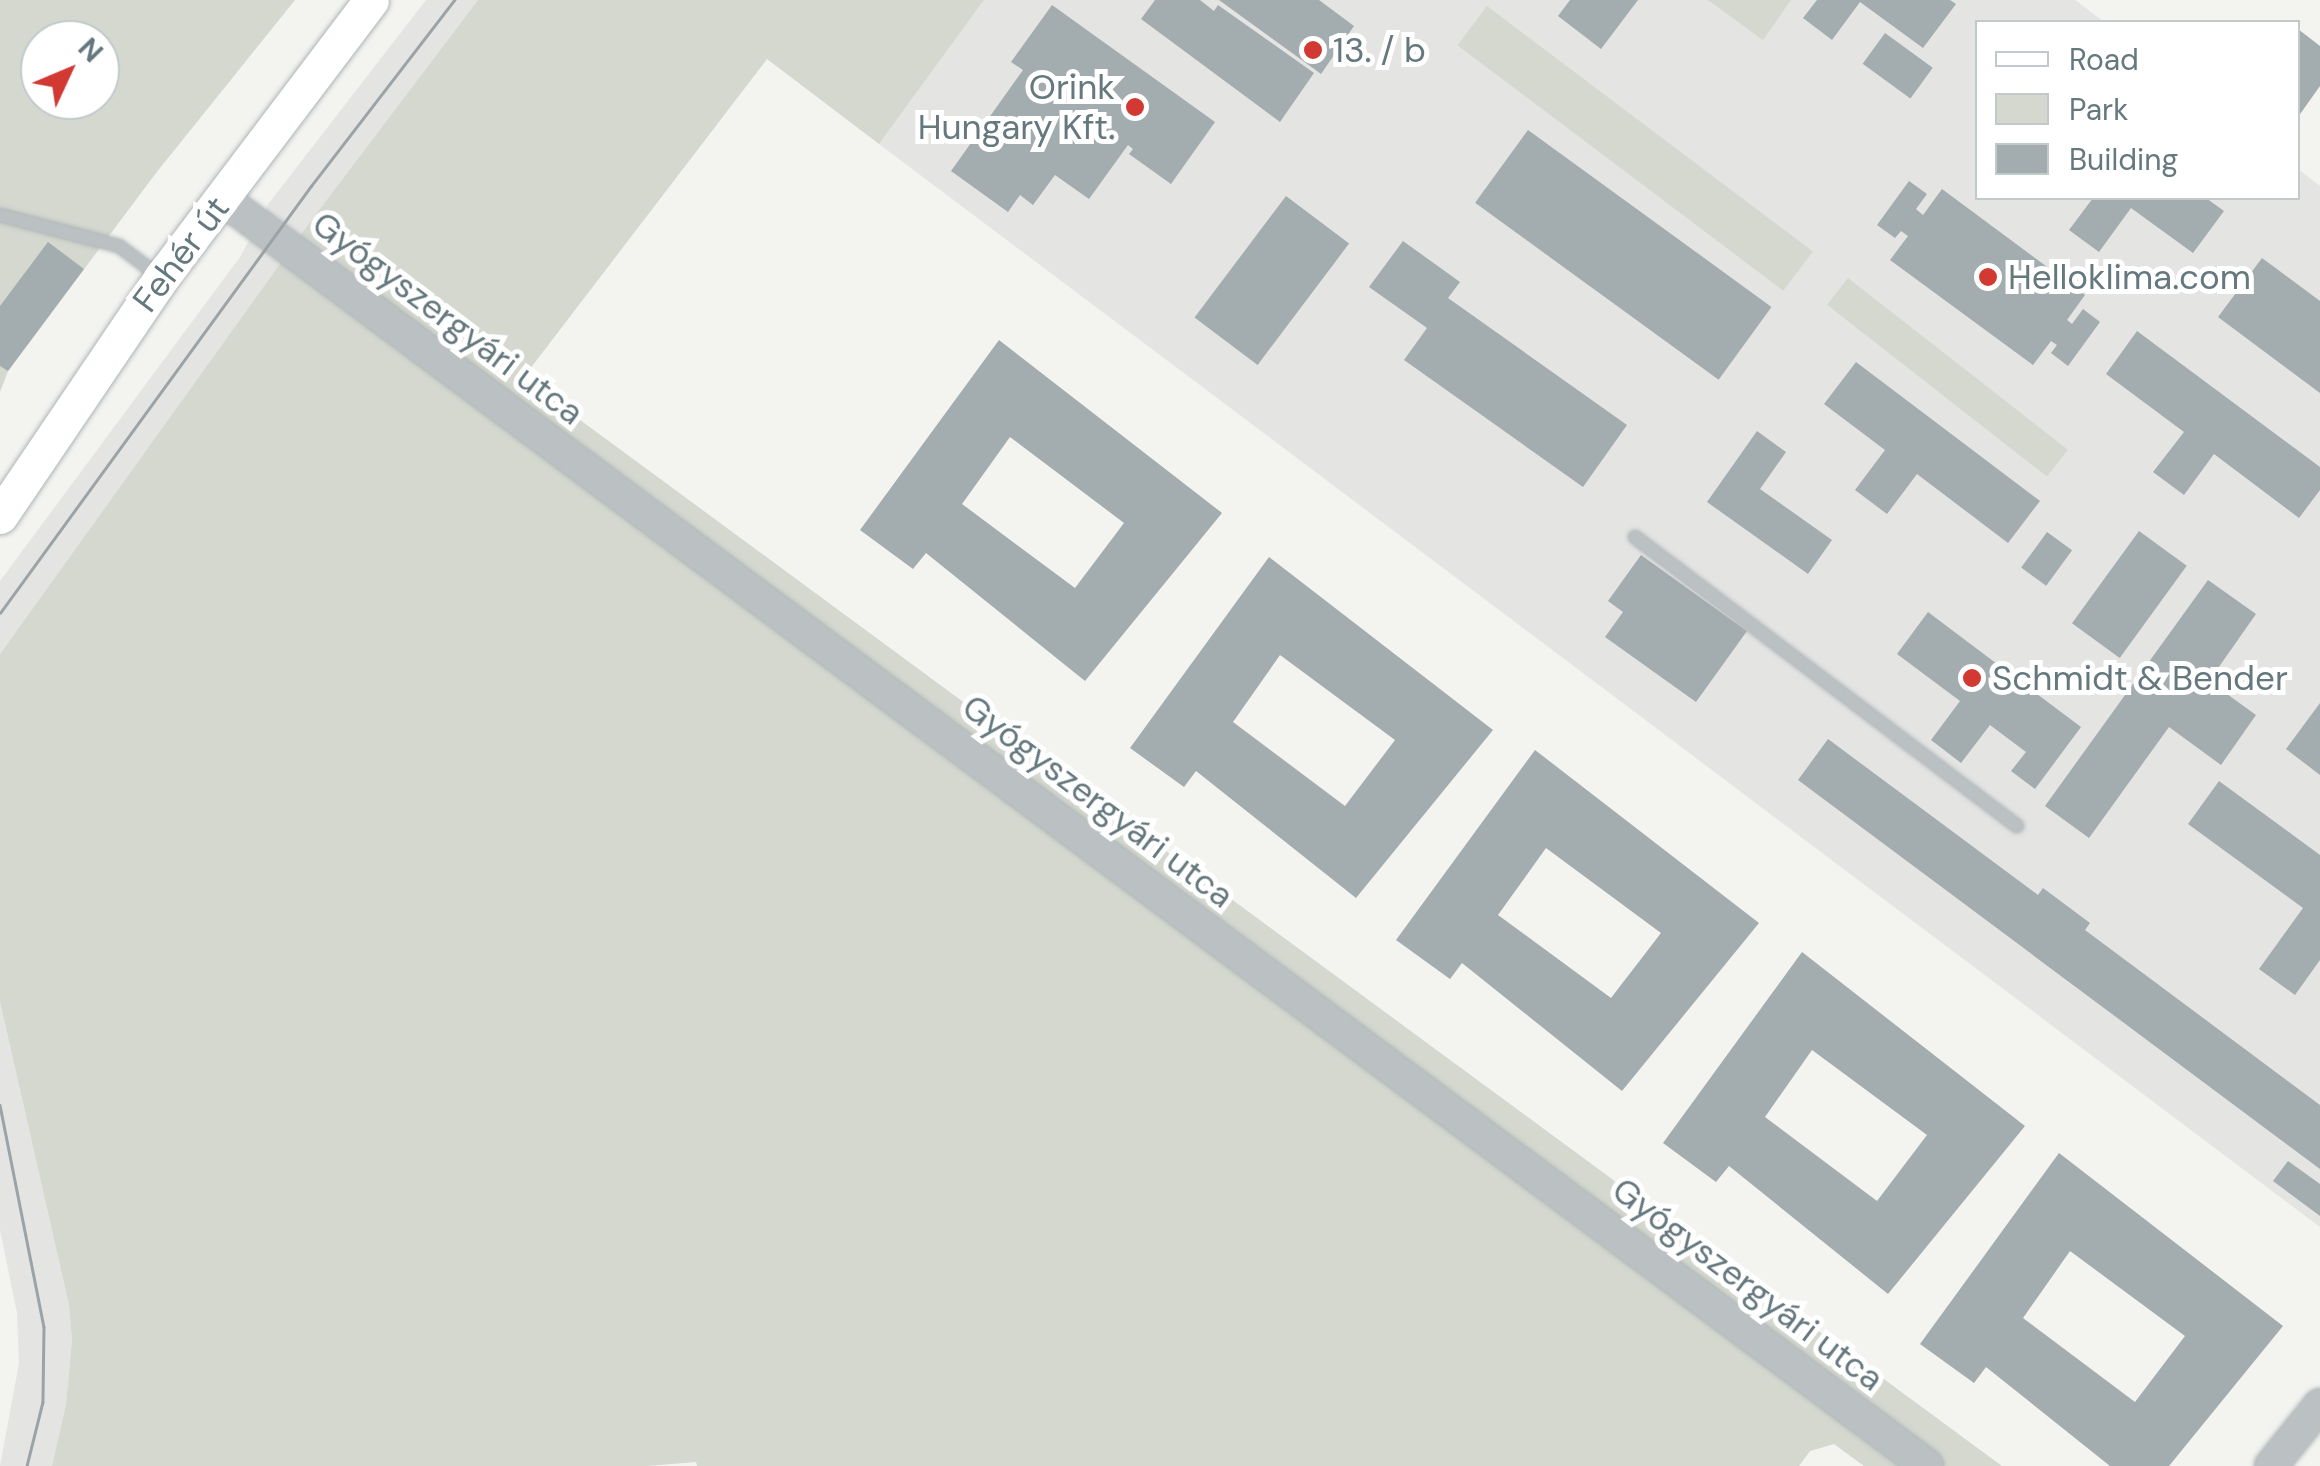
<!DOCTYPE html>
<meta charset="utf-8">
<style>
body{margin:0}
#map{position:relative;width:2320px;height:1466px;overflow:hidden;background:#f3f3f0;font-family:"DM Sans",sans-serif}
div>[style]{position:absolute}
.built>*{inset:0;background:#e4e4e3}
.green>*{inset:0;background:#d4d8cf;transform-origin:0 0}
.building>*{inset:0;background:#a3acae;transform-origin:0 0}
.roads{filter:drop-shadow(0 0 2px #adb4b6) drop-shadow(0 0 2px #adb4b6)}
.service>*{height:12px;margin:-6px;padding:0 6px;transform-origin:6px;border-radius:6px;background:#bbc0c2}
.tertiary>*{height:32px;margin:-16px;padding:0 16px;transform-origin:16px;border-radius:16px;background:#bbc0c2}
.secondary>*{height:35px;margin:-17.5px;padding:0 17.5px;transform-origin:17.5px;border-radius:17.5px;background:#fff}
.tram>*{height:2.5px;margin:-1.25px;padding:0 1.25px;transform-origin:1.25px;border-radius:1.25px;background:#9ba3a6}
.dots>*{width:28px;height:28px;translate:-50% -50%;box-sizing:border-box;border:5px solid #fff;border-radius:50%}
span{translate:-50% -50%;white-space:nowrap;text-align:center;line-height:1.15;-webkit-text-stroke:10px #fff;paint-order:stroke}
.poi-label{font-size:35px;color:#65787e}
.left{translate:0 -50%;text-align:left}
.right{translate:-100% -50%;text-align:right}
.street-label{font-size:35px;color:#65787e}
.legend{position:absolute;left:1975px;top:20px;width:325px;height:180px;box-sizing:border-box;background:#fff;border:2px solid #c1c9cb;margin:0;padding:12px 18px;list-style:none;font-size:30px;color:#65787e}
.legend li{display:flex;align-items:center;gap:20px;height:50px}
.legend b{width:50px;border:2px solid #c1c9cb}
.north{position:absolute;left:20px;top:20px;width:100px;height:100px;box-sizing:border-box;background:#fff;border:2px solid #c1c9cb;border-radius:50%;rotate:46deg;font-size:28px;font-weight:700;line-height:40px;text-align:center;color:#65787e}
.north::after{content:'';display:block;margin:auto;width:35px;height:45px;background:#d13932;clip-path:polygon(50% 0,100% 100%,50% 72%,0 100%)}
</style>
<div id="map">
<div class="built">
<i style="clip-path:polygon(426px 0,478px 0,310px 222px,0 654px,0 581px,240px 257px,269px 203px)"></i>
<i style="clip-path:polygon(984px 0,2075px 0,2104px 22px,1978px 22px,1978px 198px,2298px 198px,2298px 169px,2320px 186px,2320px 1227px,879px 144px)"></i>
<i style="clip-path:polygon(0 1002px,69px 1305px,72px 1340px,66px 1404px,52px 1466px,0 1466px,19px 1363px,17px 1313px,0 1230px)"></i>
</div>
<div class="green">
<i style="clip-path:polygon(evenodd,0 0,295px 0,156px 173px,8px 371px,0 392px,0 0,40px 40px,100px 40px,100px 100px,40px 100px,40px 40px)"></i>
<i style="clip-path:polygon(478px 0,984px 0,879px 144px,767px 59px,523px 378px,2002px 1466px,1864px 1466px,1834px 1444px,1810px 1451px,1799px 1466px,697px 1466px,696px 1462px,647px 1466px,52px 1466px,66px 1404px,72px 1340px,69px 1305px,0 1002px,0 654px,310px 222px)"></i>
<i style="clip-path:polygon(1708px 0,1791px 0,1763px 40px)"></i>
<i style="left:1487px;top:6px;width:408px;height:49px;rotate:37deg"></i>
<i style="left:1848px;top:278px;width:279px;height:34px;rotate:38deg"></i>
</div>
<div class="building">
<i style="clip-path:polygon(1155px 0,1200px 0,1214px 11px,1218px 5px,1314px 73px,1280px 122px,1141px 19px)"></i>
<i style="clip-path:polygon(1219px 0,1319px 0,1354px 26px,1321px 74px)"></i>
<i style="clip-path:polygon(1570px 0,1638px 0,1601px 49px,1558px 16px)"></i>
<i style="clip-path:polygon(1817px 0,1950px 0,1956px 4px,1923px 48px,1860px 2px,1832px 40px,1803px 18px)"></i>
<i style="clip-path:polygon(1052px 5px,1215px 122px,1171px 184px,1129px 154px,1133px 149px,1128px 145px,1089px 199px,1055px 175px,1033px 205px,1020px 195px,1008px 212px,951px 171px,1023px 70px,1011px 62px)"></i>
<i style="clip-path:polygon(2298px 29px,2320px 46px,2320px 86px,2298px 117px)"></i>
<i style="left:1885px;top:33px;width:59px;height:38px;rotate:36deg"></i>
<i style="left:1528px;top:130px;width:301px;height:90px;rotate:36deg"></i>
<i style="clip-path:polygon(1909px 181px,1927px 194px,1916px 209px,1923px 215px,1942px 189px,2085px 295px,2067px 320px,2072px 324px,2083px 309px,2100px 322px,2068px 366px,2051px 353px,2057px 345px,2051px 341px,2033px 365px,1890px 260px,1908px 236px,1901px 231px,1895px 238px,1877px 225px)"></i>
<i style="left:1286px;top:196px;width:79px;height:152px;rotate:37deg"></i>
<i style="clip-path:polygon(2093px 198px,2206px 198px,2224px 211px,2193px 253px,2131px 208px,2099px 252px,2069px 230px)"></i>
<i style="clip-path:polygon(1403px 241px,1460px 282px,1448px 298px,1627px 425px,1583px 487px,1404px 360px,1427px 328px,1369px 287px)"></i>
<i style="clip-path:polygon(48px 242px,84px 269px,8px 371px,0 366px,0 306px)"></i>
<i style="clip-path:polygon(2262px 258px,2320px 301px,2320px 393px,2218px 317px)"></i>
<i style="clip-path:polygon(2137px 331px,2320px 467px,2320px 490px,2299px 518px,2214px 454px,2184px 495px,2153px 472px,2184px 432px,2106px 374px)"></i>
<i style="clip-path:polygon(evenodd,999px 340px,1222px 513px,1085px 681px,926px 553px,913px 569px,860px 530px,999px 340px,1010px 437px,1124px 523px,1075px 588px,962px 504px,1010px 437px)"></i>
<i style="clip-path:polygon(1856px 362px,2040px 501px,2008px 543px,1917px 474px,1887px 514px,1855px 490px,1885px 450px,1824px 404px)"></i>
<i style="clip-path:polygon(1757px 431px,1786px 452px,1760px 489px,1832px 540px,1808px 574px,1707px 502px)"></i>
<i style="left:2139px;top:531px;width:59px;height:114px;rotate:36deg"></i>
<i style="left:2047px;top:532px;width:31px;height:44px;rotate:36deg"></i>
<i style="clip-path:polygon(1641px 555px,1747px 631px,1696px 702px,1605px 637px,1623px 612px,1608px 601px)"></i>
<i style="clip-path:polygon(evenodd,1269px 557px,1493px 730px,1356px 898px,1196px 771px,1184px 787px,1130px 748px,1269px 557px,1280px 655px,1395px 740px,1345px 806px,1233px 722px,1280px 655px)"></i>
<i style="clip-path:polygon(2208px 580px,2256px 614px,2209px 681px,2256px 715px,2221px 765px,2169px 727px,2089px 838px,2045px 806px)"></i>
<i style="clip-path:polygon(1928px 612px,2081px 727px,2035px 789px,2011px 771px,2026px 752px,1990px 725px,1961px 763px,1931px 740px,1960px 701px,1897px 654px)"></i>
<i style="clip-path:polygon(2320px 703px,2320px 775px,2286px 749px)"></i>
<i style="clip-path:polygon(1828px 739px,2038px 895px,2043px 888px,2090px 923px,2085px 930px,2320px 1105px,2320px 1169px,1798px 780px)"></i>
<i style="clip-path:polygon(evenodd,1535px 750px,1759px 923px,1622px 1091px,1462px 963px,1450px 979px,1396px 940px,1535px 750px,1546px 848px,1661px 933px,1611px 998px,1498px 915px,1546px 848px)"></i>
<i style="clip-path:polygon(2219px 781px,2320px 855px,2320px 960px,2295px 995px,2259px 969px,2303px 908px,2188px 824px)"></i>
<i style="clip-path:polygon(evenodd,1802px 952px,2025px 1126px,1888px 1294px,1729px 1166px,1716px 1182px,1663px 1143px,1802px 952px,1812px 1050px,1927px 1135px,1877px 1201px,1765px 1117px,1812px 1050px)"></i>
<i style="clip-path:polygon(evenodd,2059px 1153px,2283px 1326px,2169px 1466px,2110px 1466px,1986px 1367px,1974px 1383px,1920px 1344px,2059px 1153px,2070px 1251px,2185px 1336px,2135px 1402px,2023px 1318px,2070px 1251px)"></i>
<i style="clip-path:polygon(2288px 1161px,2320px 1184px,2320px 1216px,2273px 1181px)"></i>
</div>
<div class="roads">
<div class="service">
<i style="left:0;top:215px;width:123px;rotate:14.6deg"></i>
<i style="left:119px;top:246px;width:50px;rotate:36.9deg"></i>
<i style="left:1635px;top:537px;width:479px;rotate:37.1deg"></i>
</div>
<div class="tertiary">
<i style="left:223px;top:199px;width:2123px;rotate:36.63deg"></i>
<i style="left:2271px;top:1466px;width:78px;rotate:-51.2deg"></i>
</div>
<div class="secondary">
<i style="left:0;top:516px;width:287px;rotate:-55.9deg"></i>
<i style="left:161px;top:278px;width:348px;rotate:-52.9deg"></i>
</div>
</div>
<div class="tram">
<i style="left:0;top:613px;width:528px;rotate:-53.93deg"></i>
<i style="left:311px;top:186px;width:235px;rotate:-52.4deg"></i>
<i style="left:0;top:1105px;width:226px;rotate:78.8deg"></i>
<i style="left:44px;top:1327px;width:75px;rotate:90.8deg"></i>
<i style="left:43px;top:1402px;width:66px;rotate:104deg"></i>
</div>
<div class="dots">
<i style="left:1313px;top:50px;background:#d13932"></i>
<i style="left:1135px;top:107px;background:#d13932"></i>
<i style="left:1988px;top:277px;background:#d13932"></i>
<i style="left:1972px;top:678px;background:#d13932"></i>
</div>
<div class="poi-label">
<span class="left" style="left:1333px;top:50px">13. / b</span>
<span class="right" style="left:1115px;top:107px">Orink<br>Hungary Kft.</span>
<span class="left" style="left:2008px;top:277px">Helloklima.com</span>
<span class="left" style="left:1992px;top:678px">Schmidt &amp; Bender</span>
</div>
<div class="street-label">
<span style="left:181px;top:254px;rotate:-53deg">Fehér út</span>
<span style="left:448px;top:318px;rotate:37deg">Gyógyszergyári utca</span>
<span style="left:1098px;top:801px;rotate:37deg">Gyógyszergyári utca</span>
<span style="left:1748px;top:1284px;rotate:37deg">Gyógyszergyári utca</span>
</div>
<ul class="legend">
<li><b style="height:12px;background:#fff"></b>Road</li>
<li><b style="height:28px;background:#d4d8cf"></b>Park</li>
<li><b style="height:28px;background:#a3acae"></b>Building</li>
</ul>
<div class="north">N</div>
</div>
